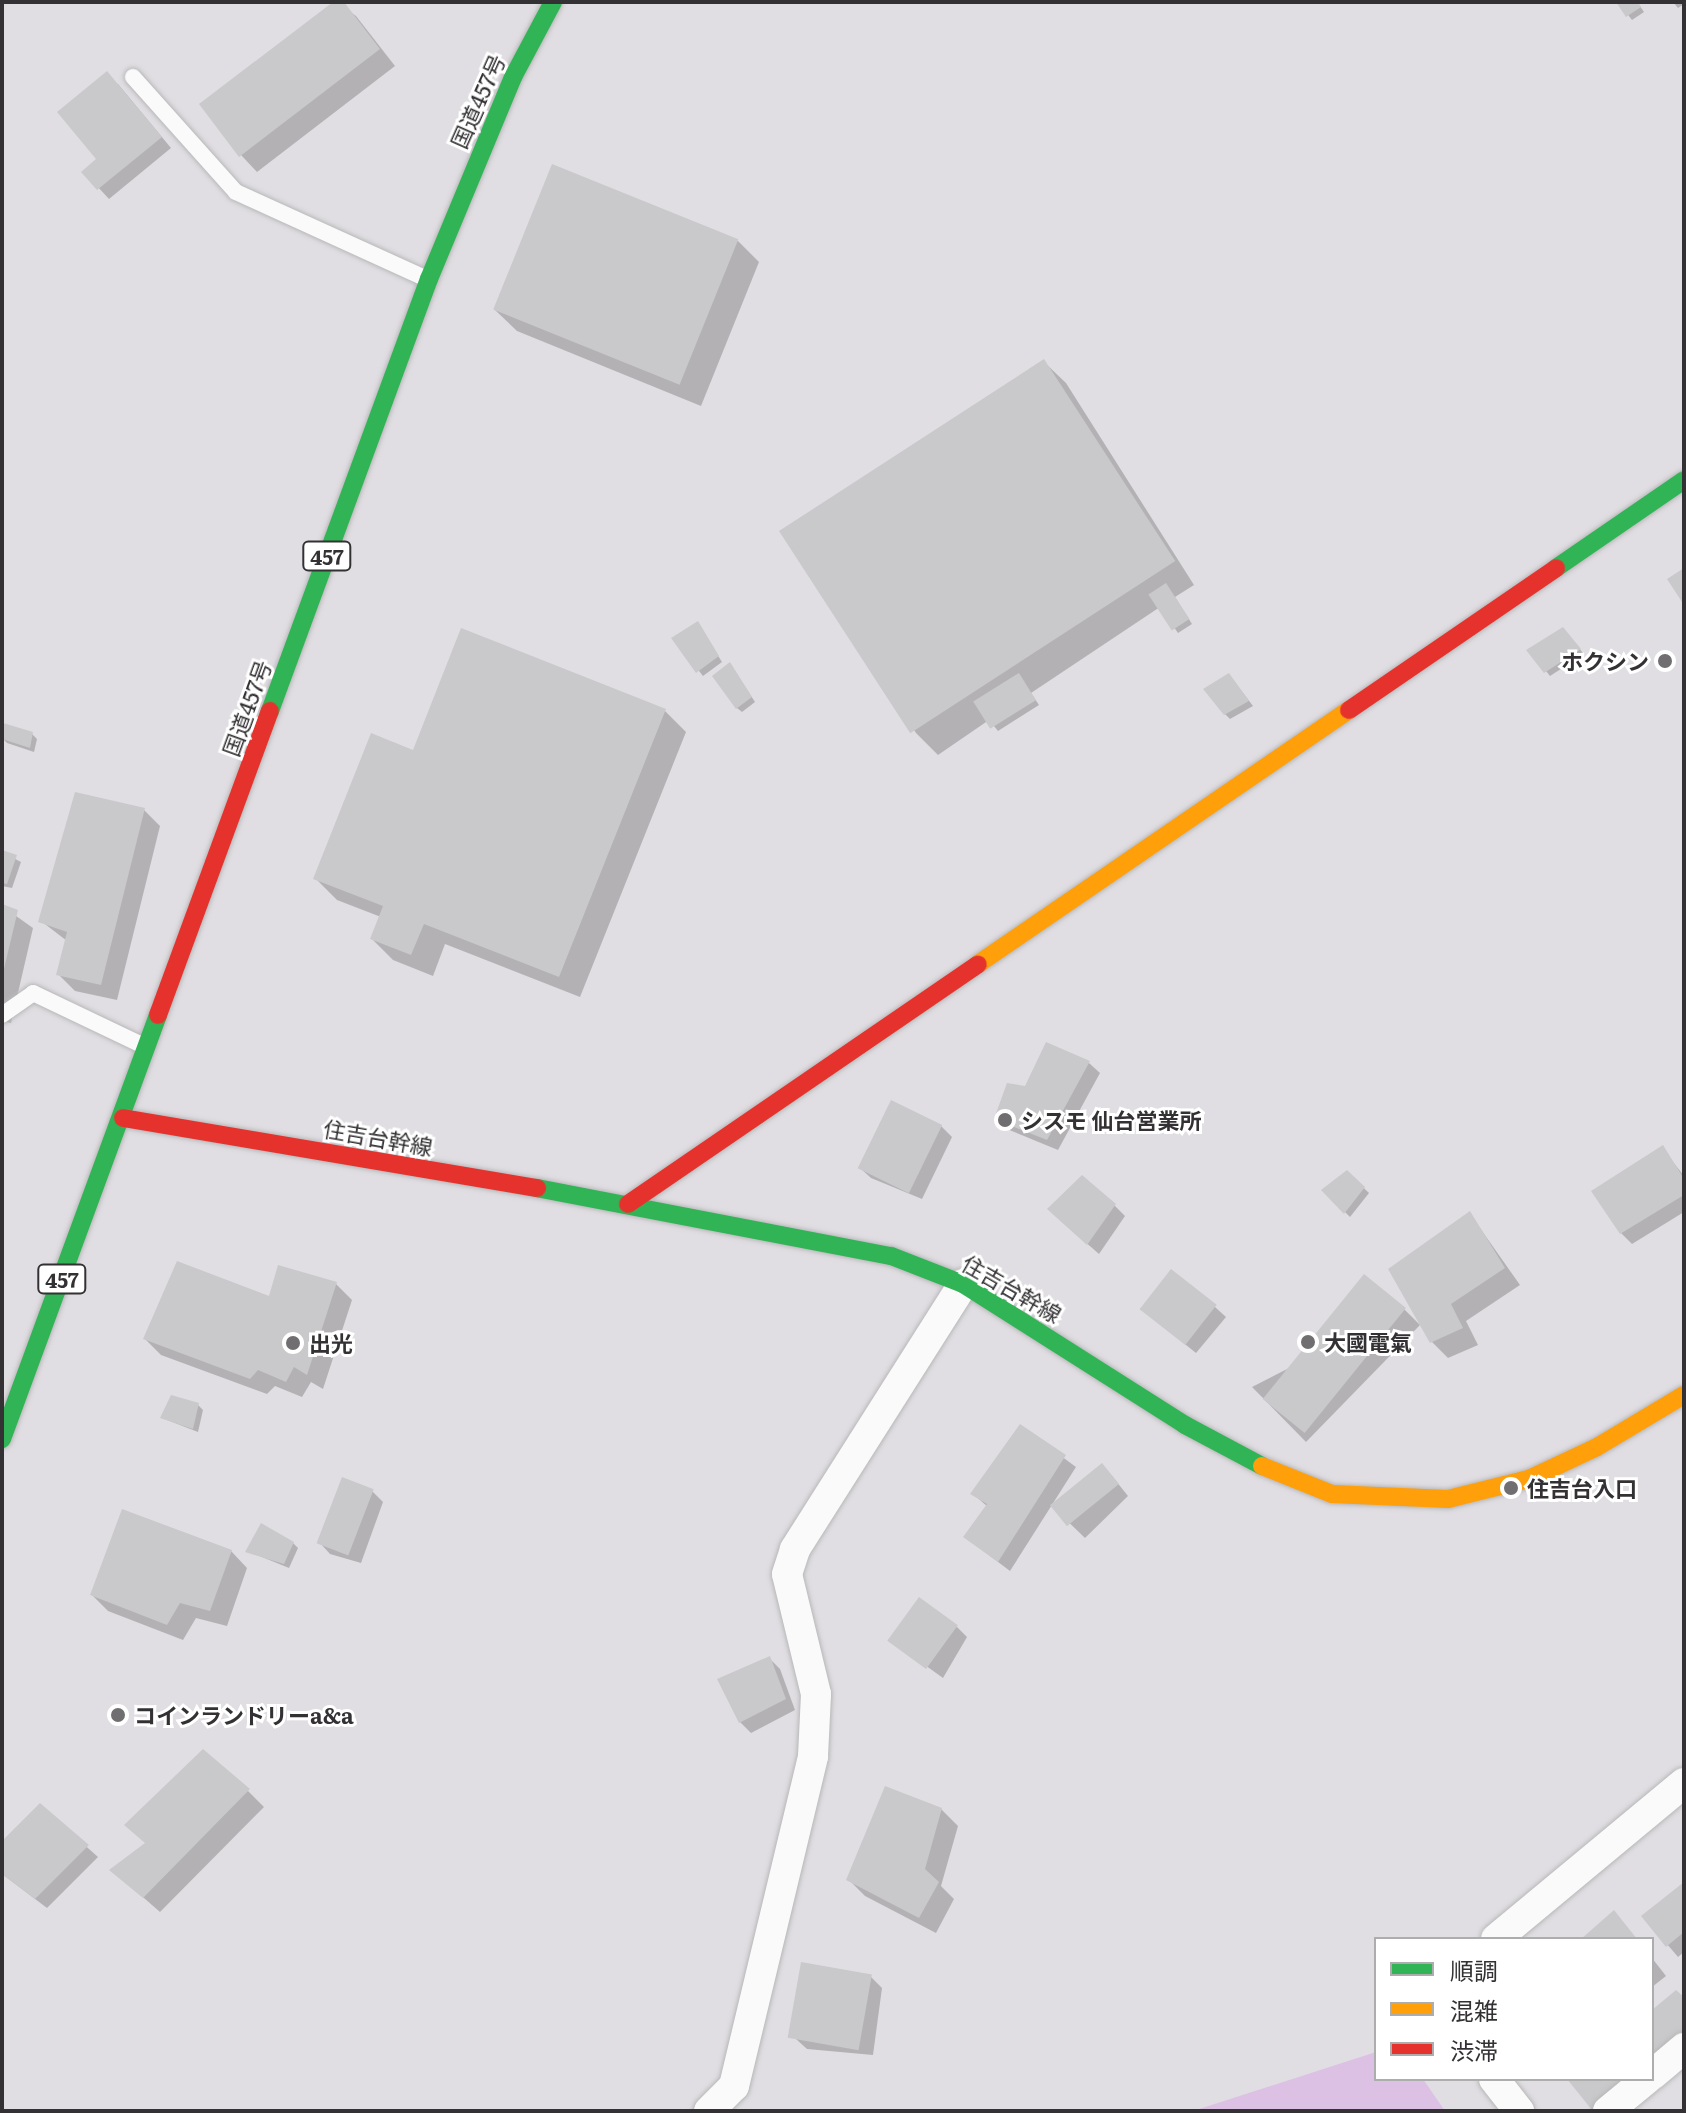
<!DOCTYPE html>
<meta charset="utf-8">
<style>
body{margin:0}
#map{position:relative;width:1686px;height:2113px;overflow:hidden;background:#e0dee2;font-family:Literata,"Noto Sans JP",serif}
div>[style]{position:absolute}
.green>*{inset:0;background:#dcc1e5}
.shadow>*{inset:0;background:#0003}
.building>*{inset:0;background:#c9c8ca;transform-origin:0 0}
.roads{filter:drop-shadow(0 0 2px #b8b7b9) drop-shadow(0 0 2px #b8b7b9)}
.lane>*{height:16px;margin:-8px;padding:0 8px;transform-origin:8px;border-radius:8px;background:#fafafb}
.street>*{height:30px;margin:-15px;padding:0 15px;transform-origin:15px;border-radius:15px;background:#fafafb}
.fast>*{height:18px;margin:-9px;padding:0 9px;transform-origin:9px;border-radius:9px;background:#30b455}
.slow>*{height:18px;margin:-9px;padding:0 9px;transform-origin:9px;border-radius:9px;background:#ff9f0a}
.jam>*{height:18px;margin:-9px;padding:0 9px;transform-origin:9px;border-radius:9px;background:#e5322d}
.dots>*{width:22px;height:22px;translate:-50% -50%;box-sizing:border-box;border:4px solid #fff;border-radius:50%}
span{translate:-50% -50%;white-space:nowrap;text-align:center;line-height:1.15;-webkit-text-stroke:6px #fff;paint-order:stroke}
.shield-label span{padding:2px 6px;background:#fff;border:2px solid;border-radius:6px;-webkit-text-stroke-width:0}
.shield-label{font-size:20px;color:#333133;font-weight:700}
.street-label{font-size:22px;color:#333133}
.poi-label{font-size:22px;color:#333133;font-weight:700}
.right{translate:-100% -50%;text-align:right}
.left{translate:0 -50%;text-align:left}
.frame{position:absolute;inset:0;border:4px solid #333133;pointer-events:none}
.legend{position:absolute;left:1374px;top:1937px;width:280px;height:144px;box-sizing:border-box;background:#fff;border:2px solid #adadad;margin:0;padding:10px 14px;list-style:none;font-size:24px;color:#333133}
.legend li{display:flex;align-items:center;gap:16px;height:40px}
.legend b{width:40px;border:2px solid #adadad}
</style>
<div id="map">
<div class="green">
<i style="clip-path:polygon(1376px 2052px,1376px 2079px,1423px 2079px,1445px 2111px,1193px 2111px)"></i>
</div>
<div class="shadow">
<i style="clip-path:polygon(336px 2px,356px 16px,395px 66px,257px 172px,241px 155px)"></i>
<i style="clip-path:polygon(1618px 2px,1637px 2px,1644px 12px,1632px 20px)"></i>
<i style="clip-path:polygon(1673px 2px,1684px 2px,1684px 4px,1678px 8px)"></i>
<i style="clip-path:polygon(118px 84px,171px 148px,109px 199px,84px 172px,99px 160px)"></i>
<i style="clip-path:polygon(738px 241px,759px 262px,701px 406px,517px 331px,495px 310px)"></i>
<i style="clip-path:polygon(1044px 362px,1066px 383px,1194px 585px,1175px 597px,1192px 624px,1178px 633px,1160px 607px,1031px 693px,1039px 705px,998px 731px,989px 720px,938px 755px,916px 733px,784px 534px)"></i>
<i style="clip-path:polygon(698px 624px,722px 662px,703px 676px,674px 639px)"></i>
<i style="clip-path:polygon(1567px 634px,1584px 654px,1550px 676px,1546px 671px)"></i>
<i style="clip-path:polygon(734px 670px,755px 702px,742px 712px,737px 708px)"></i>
<i style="clip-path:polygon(1234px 681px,1253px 706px,1230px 719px,1225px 714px)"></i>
<i style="clip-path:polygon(664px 710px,686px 732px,580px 997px,445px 944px,433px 976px,393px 960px,372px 939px,381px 917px,337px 900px,315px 878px,414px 752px)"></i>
<i style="clip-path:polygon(4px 726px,32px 734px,37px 739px,34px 752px,7px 743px,2px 738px)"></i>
<i style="clip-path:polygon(144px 810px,160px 826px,117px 1000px,75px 991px,58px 974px,67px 941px,41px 921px)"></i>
<i style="clip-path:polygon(2px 852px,21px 862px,12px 888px,2px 886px)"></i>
<i style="clip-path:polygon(2px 906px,33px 928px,11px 1023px,2px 1021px)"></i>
<i style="clip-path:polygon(1089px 1063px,1100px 1073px,1058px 1150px,1007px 1129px,997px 1119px)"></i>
<i style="clip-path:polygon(941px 1126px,952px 1137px,922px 1199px,871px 1178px,860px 1168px)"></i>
<i style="clip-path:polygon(1662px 1148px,1684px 1176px,1684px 1212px,1632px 1244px,1621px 1233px)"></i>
<i style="clip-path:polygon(1347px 1172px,1369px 1193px,1350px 1217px,1324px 1191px)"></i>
<i style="clip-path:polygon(1114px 1205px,1125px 1216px,1099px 1254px,1060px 1220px)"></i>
<i style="clip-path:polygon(1470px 1214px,1520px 1285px,1466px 1321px,1478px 1345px,1448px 1358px,1432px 1342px)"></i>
<i style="clip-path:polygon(336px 1284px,352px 1300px,323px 1389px,311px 1382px,302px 1397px,275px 1386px,267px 1394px,161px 1355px,145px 1339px,270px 1298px)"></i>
<i style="clip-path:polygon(1215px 1307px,1226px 1317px,1196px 1353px,1140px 1308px)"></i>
<i style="clip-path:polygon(1404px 1309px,1420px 1325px,1306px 1442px,1252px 1387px)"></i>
<i style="clip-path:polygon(198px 1405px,203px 1410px,198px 1432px,162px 1418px)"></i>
<i style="clip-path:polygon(1020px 1426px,1076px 1467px,1010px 1571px,965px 1537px,988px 1507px,973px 1494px)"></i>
<i style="clip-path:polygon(1112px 1476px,1128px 1496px,1085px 1538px,1055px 1509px)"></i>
<i style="clip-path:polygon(372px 1491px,383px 1502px,361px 1563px,330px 1554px,320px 1543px)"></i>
<i style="clip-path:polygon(293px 1543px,298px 1548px,289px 1568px,247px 1551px)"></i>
<i style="clip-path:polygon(231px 1551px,247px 1568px,227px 1626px,196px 1618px,183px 1640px,108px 1611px,92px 1595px)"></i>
<i style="clip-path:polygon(957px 1627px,967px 1637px,943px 1678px,890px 1640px)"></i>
<i style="clip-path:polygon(769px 1658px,780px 1669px,795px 1710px,751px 1733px,740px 1722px)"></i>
<i style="clip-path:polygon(248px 1791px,264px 1807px,160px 1912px,112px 1870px,147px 1844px,126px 1825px)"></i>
<i style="clip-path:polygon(40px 1805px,98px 1857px,47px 1908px,2px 1874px,2px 1844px)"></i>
<i style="clip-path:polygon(941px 1809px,958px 1826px,941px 1886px,954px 1899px,936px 1933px,865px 1896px,849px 1880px)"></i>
<i style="clip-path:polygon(1684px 1884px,1684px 1952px,1678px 1957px,1644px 1917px)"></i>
<i style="clip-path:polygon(1652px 1958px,1666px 1976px,1652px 1987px)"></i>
<i style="clip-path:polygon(871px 1977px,882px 1988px,873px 2055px,807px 2049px,796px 2039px)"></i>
</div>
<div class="building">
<i style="clip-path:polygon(333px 2px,344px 2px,380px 49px,239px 157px,199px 104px)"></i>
<i style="clip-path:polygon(1616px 2px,1638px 2px,1641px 7px,1626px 17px)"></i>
<i style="clip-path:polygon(107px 71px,162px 137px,97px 190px,81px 172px,96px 159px,57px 112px)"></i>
<i style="left:552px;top:164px;width:201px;height:157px;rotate:22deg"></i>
<i style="left:1044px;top:359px;width:241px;height:316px;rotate:57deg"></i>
<i style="clip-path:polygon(1684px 568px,1684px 605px,1667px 579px)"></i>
<i style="left:1166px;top:583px;width:43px;height:21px;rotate:57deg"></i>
<i style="clip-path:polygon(698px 621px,719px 656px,696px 673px,671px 638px)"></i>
<i style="clip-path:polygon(1563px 627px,1581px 649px,1544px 673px,1526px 650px)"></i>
<i style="clip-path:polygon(461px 628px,666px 709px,559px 977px,424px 924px,411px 955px,370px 939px,383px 906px,313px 879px,371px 733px,413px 750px)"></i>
<i style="clip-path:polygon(730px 662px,752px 697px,736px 709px,712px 676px)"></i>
<i style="left:1019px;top:673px;width:32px;height:54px;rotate:58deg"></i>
<i style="clip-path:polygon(1229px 673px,1249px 701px,1224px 715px,1203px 689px)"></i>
<i style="clip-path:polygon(3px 723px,33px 732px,30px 748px,2px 739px)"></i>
<i style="clip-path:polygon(75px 792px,145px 808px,101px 985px,56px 975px,67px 932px,38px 922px)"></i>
<i style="clip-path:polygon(2px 850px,17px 855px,7px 884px,2px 883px)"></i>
<i style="clip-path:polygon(2px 904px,18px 910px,3px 973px,2px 973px)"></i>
<i style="clip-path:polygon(1046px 1042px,1090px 1061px,1047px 1140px,994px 1119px,1007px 1083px,1025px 1086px)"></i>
<i style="left:891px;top:1100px;width:57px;height:76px;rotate:26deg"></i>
<i style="clip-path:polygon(1663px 1145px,1684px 1179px,1684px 1195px,1620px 1234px,1591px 1191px)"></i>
<i style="clip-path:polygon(1347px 1170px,1365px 1187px,1344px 1214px,1321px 1190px)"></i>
<i style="clip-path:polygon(1082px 1175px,1116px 1204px,1087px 1245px,1047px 1209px)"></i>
<i style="clip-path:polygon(1470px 1211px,1505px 1268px,1451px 1304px,1463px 1328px,1430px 1343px,1388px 1269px)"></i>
<i style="clip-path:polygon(177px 1261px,269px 1296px,278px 1265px,337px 1282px,307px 1375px,294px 1367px,286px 1382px,258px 1370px,250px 1379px,143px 1339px)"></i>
<i style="left:1171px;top:1269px;width:58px;height:51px;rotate:38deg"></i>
<i style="left:1364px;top:1274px;width:54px;height:161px;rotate:39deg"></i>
<i style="clip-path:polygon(171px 1395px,199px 1403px,193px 1429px,160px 1418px)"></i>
<i style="clip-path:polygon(1020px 1424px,1066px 1455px,998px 1562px,963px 1537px,987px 1504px,970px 1494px)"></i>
<i style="left:1102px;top:1463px;width:27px;height:67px;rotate:51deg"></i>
<i style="left:342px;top:1477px;width:34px;height:71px;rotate:21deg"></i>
<i style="clip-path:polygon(122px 1509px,232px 1550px,210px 1611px,180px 1603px,167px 1625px,90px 1595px)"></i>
<i style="clip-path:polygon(261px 1523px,294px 1542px,284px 1564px,245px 1552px)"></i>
<i style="left:919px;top:1597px;width:48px;height:54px;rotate:36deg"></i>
<i style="clip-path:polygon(770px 1656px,786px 1699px,739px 1723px,717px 1679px)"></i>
<i style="clip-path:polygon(203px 1749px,250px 1789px,143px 1898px,109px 1870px,145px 1843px,124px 1825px)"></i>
<i style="clip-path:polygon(885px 1786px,942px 1808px,925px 1869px,939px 1882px,919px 1918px,846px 1880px)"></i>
<i style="clip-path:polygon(40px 1803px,89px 1845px,35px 1899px,2px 1874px,2px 1841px)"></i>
<i style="clip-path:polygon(1684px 1882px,1684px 1932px,1666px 1947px,1641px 1916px)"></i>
<i style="clip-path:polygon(1614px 1910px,1637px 1939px,1581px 1939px)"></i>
<i style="left:801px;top:1962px;width:72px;height:77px;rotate:10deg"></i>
<i style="clip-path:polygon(1676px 1990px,1684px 1997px,1684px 2033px,1657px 2059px,1652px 2053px,1652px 2010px)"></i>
<i style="clip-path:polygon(1567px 2079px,1625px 2079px,1592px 2110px)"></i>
</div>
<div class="roads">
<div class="lane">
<i style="left:133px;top:77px;width:154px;rotate:48.2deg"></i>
<i style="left:236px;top:192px;width:210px;rotate:24.5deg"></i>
<i style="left:2px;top:1015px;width:38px;rotate:-35deg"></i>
<i style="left:33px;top:993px;width:123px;rotate:25.5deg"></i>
</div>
<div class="street">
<i style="left:1496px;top:1939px;width:244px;rotate:-39.7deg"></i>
<i style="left:1652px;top:2075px;width:42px;rotate:-40.2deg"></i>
<i style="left:1494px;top:2079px;width:41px;rotate:52deg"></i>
<i style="left:709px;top:2111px;width:35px;rotate:-45deg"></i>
<i style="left:734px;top:2086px;width:339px;rotate:-76.5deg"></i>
<i style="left:813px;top:1756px;width:62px;rotate:-87.2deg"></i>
<i style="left:816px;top:1694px;width:123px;rotate:-103.6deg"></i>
<i style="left:787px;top:1574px;width:26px;rotate:-72deg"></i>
<i style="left:795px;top:1549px;width:314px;rotate:-57.6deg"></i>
<i style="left:1608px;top:2111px;width:50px;rotate:-39.4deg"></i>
</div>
<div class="fast">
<i style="left:1556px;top:568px;width:155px;rotate:-34.5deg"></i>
<i style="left:270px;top:711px;width:460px;rotate:-69.8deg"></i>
<i style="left:429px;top:279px;width:219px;rotate:-67.4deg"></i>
<i style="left:513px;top:77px;width:85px;rotate:-61.9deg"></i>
<i style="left:537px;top:1188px;width:360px;rotate:10.9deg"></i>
<i style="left:891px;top:1256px;width:77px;rotate:21.3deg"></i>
<i style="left:963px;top:1284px;width:263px;rotate:32.4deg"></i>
<i style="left:1185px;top:1425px;width:87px;rotate:28deg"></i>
<i style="left:2px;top:1439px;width:452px;rotate:-69.8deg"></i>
</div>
<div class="slow">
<i style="left:978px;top:964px;width:450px;rotate:-34.4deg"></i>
<i style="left:1262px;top:1466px;width:75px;rotate:21.8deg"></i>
<i style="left:1332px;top:1494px;width:116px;rotate:2.5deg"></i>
<i style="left:1448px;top:1499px;width:83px;rotate:-13.9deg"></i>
<i style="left:1529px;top:1479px;width:75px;rotate:-25.2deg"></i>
<i style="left:1597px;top:1447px;width:101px;rotate:-30.9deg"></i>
</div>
<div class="jam">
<i style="left:1349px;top:710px;width:251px;rotate:-34.4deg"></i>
<i style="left:158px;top:1015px;width:324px;rotate:-69.8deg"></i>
<i style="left:123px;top:1118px;width:420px;rotate:9.6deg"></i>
<i style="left:628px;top:1204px;width:424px;rotate:-34.4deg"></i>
</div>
</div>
<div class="dots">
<i style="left:1665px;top:661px;background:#706e70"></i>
<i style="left:1005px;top:1120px;background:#706e70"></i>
<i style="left:1308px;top:1342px;background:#706e70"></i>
<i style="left:293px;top:1343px;background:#706e70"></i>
<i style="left:1511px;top:1488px;background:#706e70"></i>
<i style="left:118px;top:1715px;background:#706e70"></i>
</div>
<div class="shield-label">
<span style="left:327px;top:556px">457</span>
<span style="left:62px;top:1279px">457</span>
</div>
<div class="street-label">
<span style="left:477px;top:101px;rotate:-66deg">国道457号</span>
<span style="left:246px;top:708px;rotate:-70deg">国道457号</span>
<span style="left:378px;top:1137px;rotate:10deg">住吉台幹線</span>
<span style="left:1012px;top:1288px;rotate:30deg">住吉台幹線</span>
</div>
<div class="poi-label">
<span class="right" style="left:1649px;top:661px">ホクシン</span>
<span class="left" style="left:1021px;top:1120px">シスモ 仙台営業所</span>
<span class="left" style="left:1324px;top:1342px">大國電氣</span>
<span class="left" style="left:309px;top:1343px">出光</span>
<span class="left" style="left:1527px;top:1488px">住吉台入口</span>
<span class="left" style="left:134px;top:1715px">コインランドリーa&amp;a</span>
</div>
<div class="frame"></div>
<ul class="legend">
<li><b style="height:10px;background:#30b455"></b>順調</li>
<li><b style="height:10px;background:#ff9f0a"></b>混雑</li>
<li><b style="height:10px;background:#e5322d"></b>渋滞</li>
</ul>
</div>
